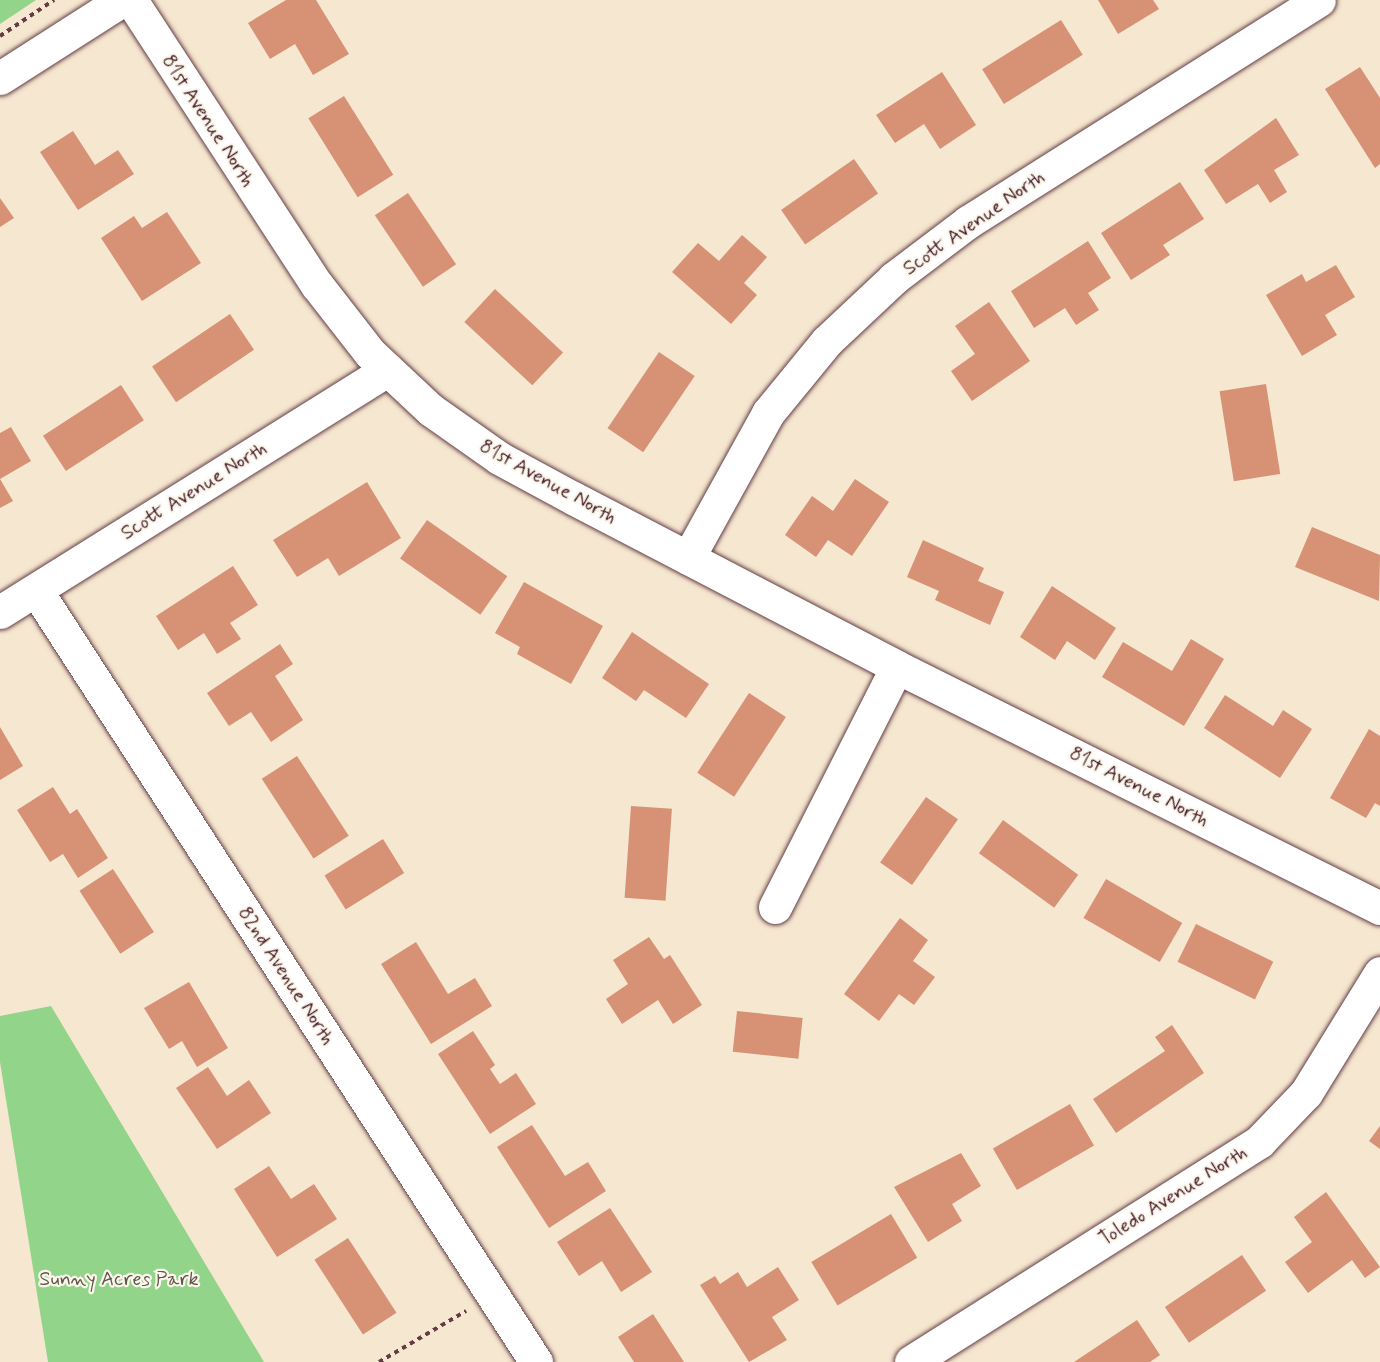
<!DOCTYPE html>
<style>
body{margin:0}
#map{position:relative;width:1380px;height:1362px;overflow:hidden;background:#f6e7d0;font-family:Mynerve,sans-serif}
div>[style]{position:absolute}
.green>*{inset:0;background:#93d48b}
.building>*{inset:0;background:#d79175;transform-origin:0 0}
.path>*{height:4px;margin-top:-2px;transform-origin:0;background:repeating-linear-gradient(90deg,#643d44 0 4.5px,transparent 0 9px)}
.roads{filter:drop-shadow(0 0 2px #643d44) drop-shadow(0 0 2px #643d44)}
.minor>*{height:33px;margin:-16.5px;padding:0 16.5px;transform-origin:16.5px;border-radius:16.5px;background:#fff}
.tertiary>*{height:33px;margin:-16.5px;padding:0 16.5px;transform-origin:16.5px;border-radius:16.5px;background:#fff}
span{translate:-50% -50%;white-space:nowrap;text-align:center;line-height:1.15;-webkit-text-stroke:4.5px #fbf7ec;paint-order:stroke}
.street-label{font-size:20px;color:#4a1f2b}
.park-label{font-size:20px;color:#605548}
</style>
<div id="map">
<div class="green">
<i style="clip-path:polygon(0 0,36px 0,0 24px)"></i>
<i style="clip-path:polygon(51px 1006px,264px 1362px,265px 1362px,48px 1362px,0 1062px,0 1016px)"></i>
</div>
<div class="building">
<i style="clip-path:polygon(286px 0,316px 0,349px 54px,313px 75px,295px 44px,270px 59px,248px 23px)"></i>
<i style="clip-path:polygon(1098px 0,1153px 0,1159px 9px,1118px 34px)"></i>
<i style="left:1061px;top:20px;width:41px;height:93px;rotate:58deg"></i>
<i style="clip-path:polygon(1360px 67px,1380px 98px,1380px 164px,1375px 168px,1325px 89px)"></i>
<i style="clip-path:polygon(942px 72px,976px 125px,940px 149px,924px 124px,895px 143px,876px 115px)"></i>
<i style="left:344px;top:96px;width:93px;height:42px;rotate:58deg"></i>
<i style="clip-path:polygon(1276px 118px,1299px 155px,1274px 170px,1287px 192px,1270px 203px,1258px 184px,1226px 204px,1204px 170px)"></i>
<i style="clip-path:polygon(73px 131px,95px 165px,118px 150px,134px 174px,78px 210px,40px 152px)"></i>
<i style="left:854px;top:159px;width:42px;height:89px;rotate:55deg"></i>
<i style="clip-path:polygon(1180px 182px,1204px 219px,1163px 245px,1170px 255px,1131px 280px,1101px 233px)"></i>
<i style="left:408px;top:193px;width:86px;height:40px;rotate:56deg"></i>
<i style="clip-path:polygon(0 198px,14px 218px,0 227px)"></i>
<i style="clip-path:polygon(167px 212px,201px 263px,142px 301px,101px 238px,134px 216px,142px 228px)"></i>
<i style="clip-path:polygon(742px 235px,767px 257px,744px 283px,757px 295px,731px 324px,672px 272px,698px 243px,719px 261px)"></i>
<i style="clip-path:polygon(1088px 241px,1111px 278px,1088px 293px,1099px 310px,1076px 325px,1065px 308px,1034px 328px,1011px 291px)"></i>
<i style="clip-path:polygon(1336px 265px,1355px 297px,1325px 315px,1337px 335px,1302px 356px,1266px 295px,1302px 274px,1306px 282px)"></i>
<i style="left:495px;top:289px;width:93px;height:45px;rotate:43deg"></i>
<i style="clip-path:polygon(989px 302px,1030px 361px,972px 401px,951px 371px,975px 354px,955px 326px)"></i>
<i style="left:230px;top:314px;width:43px;height:94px;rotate:56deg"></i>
<i style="left:659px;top:352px;width:43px;height:92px;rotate:34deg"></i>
<i style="left:1266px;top:384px;width:91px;height:47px;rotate:81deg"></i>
<i style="left:121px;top:385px;width:42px;height:93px;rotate:57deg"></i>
<i style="clip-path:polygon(11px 427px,31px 461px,0 479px,13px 501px,0 508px,0 433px)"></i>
<i style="clip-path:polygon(855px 479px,889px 502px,852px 556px,828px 540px,816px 557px,785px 535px,812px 496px,833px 511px)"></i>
<i style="clip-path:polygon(367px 482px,401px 538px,339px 576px,328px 558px,297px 577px,273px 540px)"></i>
<i style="left:427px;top:520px;width:98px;height:47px;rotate:35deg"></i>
<i style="clip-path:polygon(1312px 527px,1380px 555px,1379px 601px,1295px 567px)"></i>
<i style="clip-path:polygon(923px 540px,984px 568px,978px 581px,1004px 592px,990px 625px,935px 600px,939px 591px,907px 577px)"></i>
<i style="clip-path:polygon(233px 566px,258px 605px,230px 623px,241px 639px,217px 654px,204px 633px,178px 650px,156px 616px)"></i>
<i style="clip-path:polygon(524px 582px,603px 626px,571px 684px,517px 654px,520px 647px,495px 633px)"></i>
<i style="clip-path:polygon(1052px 586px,1116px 628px,1095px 660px,1067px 641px,1055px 660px,1020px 637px)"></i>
<i style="clip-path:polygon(632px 632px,709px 684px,686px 718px,644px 690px,636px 701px,602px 678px)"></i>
<i style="clip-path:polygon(1191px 639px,1224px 659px,1184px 726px,1102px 677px,1123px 642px,1172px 671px)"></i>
<i style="clip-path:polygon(280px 644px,293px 664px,275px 676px,303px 720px,271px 742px,251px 712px,229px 726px,207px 693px)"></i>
<i style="left:749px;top:693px;width:44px;height:95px;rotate:33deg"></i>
<i style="clip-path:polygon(1225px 695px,1273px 726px,1283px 710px,1312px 729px,1280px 778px,1204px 728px)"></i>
<i style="clip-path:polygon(0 727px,23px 766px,0 780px)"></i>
<i style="clip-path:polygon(1369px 729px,1380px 736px,1380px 806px,1375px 803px,1366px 818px,1330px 798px)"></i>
<i style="left:297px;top:756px;width:95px;height:42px;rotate:57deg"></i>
<i style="clip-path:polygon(53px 787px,70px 814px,77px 809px,108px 858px,78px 878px,63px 854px,50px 862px,17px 810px)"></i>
<i style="left:926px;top:797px;width:39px;height:80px;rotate:35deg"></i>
<i style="left:631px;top:806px;width:41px;height:92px;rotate:4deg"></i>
<i style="left:1003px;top:820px;width:93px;height:41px;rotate:36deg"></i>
<i style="left:383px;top:839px;width:40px;height:69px;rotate:58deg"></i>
<i style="left:113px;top:869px;width:75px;height:40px;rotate:57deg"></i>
<i style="left:1106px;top:879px;width:88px;height:45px;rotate:30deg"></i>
<i style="clip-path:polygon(900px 918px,928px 940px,913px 961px,935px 977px,914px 1005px,899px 994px,879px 1021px,844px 994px)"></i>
<i style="left:1196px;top:924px;width:86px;height:42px;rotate:26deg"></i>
<i style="clip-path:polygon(649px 937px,664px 959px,670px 955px,702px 1005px,673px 1024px,658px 1000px,622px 1024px,606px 999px,628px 984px,613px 960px)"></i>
<i style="clip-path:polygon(416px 942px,448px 994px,475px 978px,492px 1006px,431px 1044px,381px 964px)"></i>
<i style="clip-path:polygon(189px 982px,228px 1048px,197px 1067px,182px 1041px,169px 1049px,144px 1008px)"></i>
<i style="left:737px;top:1011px;width:66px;height:41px;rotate:6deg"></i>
<i style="clip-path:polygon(1172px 1025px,1204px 1073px,1116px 1133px,1093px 1099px,1165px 1051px,1155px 1037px)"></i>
<i style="clip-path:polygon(473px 1031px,495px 1065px,490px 1069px,500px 1084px,516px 1073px,536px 1104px,490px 1134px,438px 1054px)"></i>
<i style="clip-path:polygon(208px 1067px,227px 1096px,249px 1080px,271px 1113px,217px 1149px,176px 1088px)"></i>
<i style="left:1070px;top:1104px;width:48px;height:89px;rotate:60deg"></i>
<i style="clip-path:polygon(532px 1125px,565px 1176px,588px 1162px,606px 1191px,549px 1228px,497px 1147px)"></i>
<i style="clip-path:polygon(1380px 1126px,1380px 1149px,1369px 1141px)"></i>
<i style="clip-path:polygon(961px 1153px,981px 1186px,952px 1204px,962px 1221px,928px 1242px,894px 1187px)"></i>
<i style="clip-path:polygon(269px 1166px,291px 1199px,314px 1184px,337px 1219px,277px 1257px,234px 1189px)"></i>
<i style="clip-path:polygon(1326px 1192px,1380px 1267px,1365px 1278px,1352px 1260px,1308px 1293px,1285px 1262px,1312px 1242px,1294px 1217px)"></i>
<i style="clip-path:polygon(610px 1208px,652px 1272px,621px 1292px,602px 1261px,579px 1276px,557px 1242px)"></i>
<i style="left:891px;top:1214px;width:51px;height:93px;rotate:59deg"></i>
<i style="left:348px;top:1238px;width:89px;height:40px;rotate:57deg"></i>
<i style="left:1242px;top:1255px;width:43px;height:93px;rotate:56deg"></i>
<i style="clip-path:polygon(778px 1267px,799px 1300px,772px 1317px,787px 1340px,749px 1362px,700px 1285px,715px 1276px,720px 1284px,738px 1272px,747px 1287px)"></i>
<i style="clip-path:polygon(653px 1314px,684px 1362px,634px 1362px,618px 1337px)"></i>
<i style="clip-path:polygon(1137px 1320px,1160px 1355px,1150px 1362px,1074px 1362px)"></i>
</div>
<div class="path">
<i style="left:0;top:36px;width:65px;rotate:-33.7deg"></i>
<i style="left:379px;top:1362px;width:101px;rotate:-30.4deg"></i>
</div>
<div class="roads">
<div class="minor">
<i style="left:131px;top:0;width:340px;rotate:56.9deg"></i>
<i style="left:317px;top:285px;width:86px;rotate:52.1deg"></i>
<i style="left:370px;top:353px;width:83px;rotate:43.1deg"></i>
<i style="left:431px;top:410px;width:83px;rotate:35.2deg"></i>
<i style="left:499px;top:458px;width:84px;rotate:28.4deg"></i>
<i style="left:573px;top:498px;width:365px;rotate:27.5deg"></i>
<i style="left:897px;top:667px;width:540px;rotate:26.52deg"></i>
<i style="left:688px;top:558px;width:166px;rotate:-61.1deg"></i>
<i style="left:768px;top:413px;width:93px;rotate:-50.7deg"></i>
<i style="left:827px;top:341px;width:92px;rotate:-43.2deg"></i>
<i style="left:894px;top:278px;width:93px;rotate:-37.1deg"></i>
<i style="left:968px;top:222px;width:415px;rotate:-32.3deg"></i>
<i style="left:36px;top:590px;width:920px;rotate:57.07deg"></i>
<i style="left:0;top:612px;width:457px;rotate:-32deg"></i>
<i style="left:775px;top:907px;width:269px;rotate:-63.1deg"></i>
<i style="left:911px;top:1362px;width:412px;rotate:-32.3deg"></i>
<i style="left:1259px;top:1142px;width:68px;rotate:-46.2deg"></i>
<i style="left:1306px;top:1093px;width:141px;rotate:-58.3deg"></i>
</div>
<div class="tertiary">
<i style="left:0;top:78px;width:145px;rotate:-32.6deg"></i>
</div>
</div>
<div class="street-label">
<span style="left:208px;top:121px;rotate:57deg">81st Avenue North</span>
<span style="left:974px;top:223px;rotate:-35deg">Scott Avenue North</span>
<span style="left:548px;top:482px;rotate:29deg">81st Avenue North</span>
<span style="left:194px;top:491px;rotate:-32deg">Scott Avenue North</span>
<span style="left:1139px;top:787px;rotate:27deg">81st Avenue North</span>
<span style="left:286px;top:976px;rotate:57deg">82nd Avenue North</span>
<span style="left:1173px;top:1196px;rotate:-32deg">Toledo Avenue North</span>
</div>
<div class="park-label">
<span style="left:119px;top:1279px">Sunny Acres Park</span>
</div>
</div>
